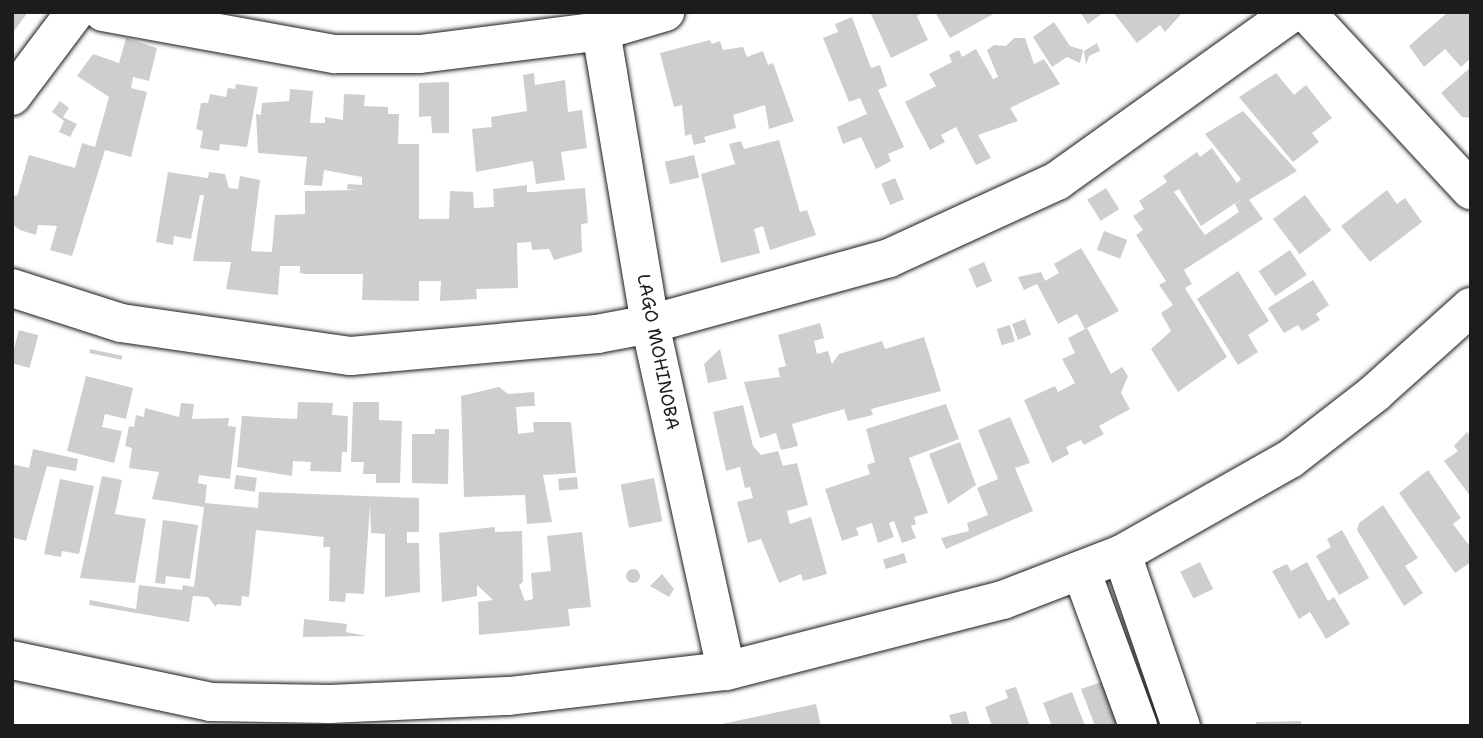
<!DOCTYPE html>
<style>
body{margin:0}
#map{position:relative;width:1483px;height:738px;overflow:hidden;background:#fff;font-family:"Shantell Sans",sans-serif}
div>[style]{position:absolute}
.building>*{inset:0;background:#cecece;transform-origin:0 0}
.round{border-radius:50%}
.roads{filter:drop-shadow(0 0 2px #1c1c1c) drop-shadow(0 0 2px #1c1c1c)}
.minor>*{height:38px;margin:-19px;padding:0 19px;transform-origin:19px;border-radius:19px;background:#fff}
span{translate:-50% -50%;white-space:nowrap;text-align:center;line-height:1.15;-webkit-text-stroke:5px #fff;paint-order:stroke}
.street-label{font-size:18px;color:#1c1c1c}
.frame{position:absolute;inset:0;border:14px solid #1c1c1c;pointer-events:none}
</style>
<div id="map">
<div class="building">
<i style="clip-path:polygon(12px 12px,28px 12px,12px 34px)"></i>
<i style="clip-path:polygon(924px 12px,917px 16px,928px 40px,891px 58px,871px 14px)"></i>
<i style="clip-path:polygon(935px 12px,997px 12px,950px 38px)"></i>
<i style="clip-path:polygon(1080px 12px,1104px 12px,1088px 24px)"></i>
<i style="clip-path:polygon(1113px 12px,1183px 12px,1165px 32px,1160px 25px,1137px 43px)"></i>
<i style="clip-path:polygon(1448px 12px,1471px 12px,1471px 58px,1461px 67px,1445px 49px,1424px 67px,1409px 46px)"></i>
<i style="clip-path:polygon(852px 17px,871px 68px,880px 65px,887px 86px,878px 90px,904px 147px,888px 154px,891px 161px,876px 169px,861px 137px,843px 144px,837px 127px,867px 114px,860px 98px,849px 102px,823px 38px,838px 32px,835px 24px)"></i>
<i style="clip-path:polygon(1054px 22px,1070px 46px,1083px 50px,1080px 63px,1067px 57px,1052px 67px,1033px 37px)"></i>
<i style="clip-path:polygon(126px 38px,157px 48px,149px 81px,133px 77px,131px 88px,147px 92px,131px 157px,105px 150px,72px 256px,50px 250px,57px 226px,38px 225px,36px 235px,20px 230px,12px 224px,12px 195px,17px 196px,29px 155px,75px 168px,82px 143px,95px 147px,109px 97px,77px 76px,93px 54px,119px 63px)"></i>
<i style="clip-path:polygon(1014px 38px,1025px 38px,1034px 64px,1044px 59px,1060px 84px,1010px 108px,1018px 121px,978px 135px,991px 158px,976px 165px,956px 127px,941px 135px,945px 142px,930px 150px,905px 102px,936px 86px,929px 74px,952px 62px,949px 55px,959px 50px,962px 57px,976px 49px,993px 79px,998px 77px,987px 50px,994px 45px,1006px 46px)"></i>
<i style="clip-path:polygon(710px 40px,712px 44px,720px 41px,723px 50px,743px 47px,747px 57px,763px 51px,768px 65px,773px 63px,794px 121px,769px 129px,765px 105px,733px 115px,736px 128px,704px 137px,706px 142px,694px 145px,691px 134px,685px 136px,682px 105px,674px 107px,660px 53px)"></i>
<i style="clip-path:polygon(1097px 43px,1100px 51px,1089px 56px,1086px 65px,1084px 51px)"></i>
<i style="clip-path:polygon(1471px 67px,1471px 118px,1462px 117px,1441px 93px)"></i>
<i style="clip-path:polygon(534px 73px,535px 85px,565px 80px,568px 112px,582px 110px,587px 148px,561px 152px,565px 180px,536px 184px,533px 161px,476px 172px,472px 129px,492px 127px,491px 117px,527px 111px,523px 75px)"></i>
<i style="clip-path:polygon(1276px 73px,1294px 95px,1306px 85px,1332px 118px,1312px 133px,1319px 142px,1293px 162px,1239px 97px)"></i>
<i style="clip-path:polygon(449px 82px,449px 133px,432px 133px,431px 116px,419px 117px,419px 83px)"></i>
<i style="clip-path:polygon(236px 84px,258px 87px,247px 147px,220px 144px,219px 151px,200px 148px,203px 131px,196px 129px,201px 103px,208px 103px,210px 94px,226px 97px,228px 88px,235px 89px)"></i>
<i style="clip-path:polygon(290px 89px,313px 91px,310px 123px,325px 123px,325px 117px,343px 120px,344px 94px,365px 95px,364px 106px,388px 107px,388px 114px,399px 114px,398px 144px,419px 144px,419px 219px,449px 219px,450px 191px,473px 192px,474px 208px,494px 207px,493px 189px,527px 185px,527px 192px,532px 192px,585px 188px,588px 223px,581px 224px,582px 252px,554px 260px,549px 249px,532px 250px,531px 242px,517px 243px,518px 288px,476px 289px,477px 299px,440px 301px,441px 281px,419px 281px,419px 301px,362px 300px,363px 274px,305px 274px,300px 273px,300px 266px,280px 266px,278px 295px,226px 289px,231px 262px,193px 261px,204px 195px,200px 195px,191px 239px,174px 236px,173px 245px,156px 242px,168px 172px,208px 178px,209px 172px,225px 174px,229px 188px,238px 189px,240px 176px,260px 180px,251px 251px,272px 252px,275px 215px,305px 214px,305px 191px,357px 190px,347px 189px,348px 184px,362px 185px,362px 177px,324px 170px,322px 186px,304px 185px,307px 157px,258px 153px,256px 114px,261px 115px,262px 103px,289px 101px)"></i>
<i style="clip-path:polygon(60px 101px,69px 108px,63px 117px,77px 124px,70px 137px,59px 132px,64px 121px,52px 112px)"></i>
<i style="clip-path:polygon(evenodd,1243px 111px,1297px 171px,1249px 200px,1263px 219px,1184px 270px,1192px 284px,1185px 288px,1227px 357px,1178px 392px,1151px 349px,1171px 331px,1161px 313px,1173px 305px,1159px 285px,1166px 281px,1136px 235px,1143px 230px,1133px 216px,1144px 209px,1139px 201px,1167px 182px,1163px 176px,1197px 152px,1200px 157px,1212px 148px,1237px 183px,1241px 179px,1205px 134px,1243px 111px,1179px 189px,1201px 226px,1246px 196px,1235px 204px,1239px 212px,1205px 235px,1174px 192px,1179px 189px)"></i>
<i style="clip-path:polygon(779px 140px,800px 212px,807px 210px,816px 235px,770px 250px,763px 226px,754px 229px,760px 253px,721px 263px,701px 174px,735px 164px,729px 144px,741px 141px,744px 149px)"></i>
<i style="left:694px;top:155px;width:23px;height:30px;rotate:77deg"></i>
<i style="left:895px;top:178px;width:23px;height:15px;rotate:67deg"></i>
<i style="left:1106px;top:188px;width:25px;height:22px;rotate:58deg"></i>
<i style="clip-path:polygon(1387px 190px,1397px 204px,1405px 198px,1422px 222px,1370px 262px,1341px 226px)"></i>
<i style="left:1305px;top:195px;width:44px;height:40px;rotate:53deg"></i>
<i style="left:1104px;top:231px;width:25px;height:20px;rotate:21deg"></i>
<i style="clip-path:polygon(1081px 248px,1119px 311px,1085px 329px,1077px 314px,1058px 324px,1037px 284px,1024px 290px,1018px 277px,1041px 272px,1045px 281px,1059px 273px,1054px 264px)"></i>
<i style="left:1290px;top:250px;width:30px;height:38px;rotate:56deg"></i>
<i style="left:984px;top:262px;width:21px;height:17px;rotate:67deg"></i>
<i style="clip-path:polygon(1238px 271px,1269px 321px,1248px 335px,1258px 352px,1238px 365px,1197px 299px)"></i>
<i style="clip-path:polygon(1313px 280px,1329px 305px,1316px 314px,1320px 320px,1302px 331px,1298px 325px,1284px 333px,1268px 308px)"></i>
<i style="left:1025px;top:319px;width:17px;height:14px;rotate:69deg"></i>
<i style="clip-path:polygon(820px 323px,824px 338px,814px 341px,817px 354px,828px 351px,832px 364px,839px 354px,882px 341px,885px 349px,924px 337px,941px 391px,871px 409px,873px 415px,848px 421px,844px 409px,792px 424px,798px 446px,781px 450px,776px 433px,760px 438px,744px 382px,780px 377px,778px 368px,786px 366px,778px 335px)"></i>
<i style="left:1010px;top:325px;width:17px;height:14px;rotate:73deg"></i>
<i style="clip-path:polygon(1087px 328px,1111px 374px,1122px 367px,1128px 376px,1121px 393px,1130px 409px,1099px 426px,1104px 434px,1084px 445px,1081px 440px,1066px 447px,1069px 454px,1052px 463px,1024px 400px,1055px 386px,1058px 392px,1075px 383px,1062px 359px,1075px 353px,1068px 338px)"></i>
<i style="left:19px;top:330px;width:20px;height:34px;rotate:15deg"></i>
<i style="left:90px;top:349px;width:33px;height:4px;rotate:12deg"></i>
<i style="clip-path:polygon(720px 349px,727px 379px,708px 383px,704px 364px)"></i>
<i style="clip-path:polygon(86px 376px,133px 388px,126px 419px,105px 414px,102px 427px,122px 431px,114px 463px,67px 451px)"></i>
<i style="clip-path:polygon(499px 387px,508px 394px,534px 392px,535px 406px,516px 407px,518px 434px,534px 432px,533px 422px,571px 422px,576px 473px,543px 475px,552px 522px,527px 524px,525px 495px,464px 497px,461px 396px)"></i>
<i style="clip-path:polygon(298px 402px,333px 403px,332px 415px,348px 416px,347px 452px,342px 452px,341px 472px,310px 471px,311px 462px,293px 461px,292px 476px,237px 467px,242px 416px,297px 419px)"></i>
<i style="clip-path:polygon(353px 402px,379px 402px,379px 420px,402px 421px,400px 483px,376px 483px,376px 474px,363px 474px,364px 462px,351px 462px)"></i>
<i style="clip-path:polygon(181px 403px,194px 404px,192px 419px,229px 418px,228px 426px,236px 427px,230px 479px,199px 475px,198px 483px,207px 485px,205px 503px,258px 508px,259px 492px,419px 498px,419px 532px,407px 532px,407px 543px,419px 543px,420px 592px,385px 597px,385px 534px,371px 533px,370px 505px,364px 594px,346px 593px,345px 602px,329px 601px,330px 547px,323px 547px,324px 537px,256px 530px,249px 597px,242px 596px,241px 606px,217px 604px,216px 607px,208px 597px,193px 596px,189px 622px,89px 605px,90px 600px,136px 609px,139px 585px,182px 590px,183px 585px,194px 587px,204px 507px,152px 499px,159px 472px,129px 468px,132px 448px,125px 446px,129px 426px,134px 427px,136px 415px,144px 417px,145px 408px,179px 417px)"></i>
<i style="clip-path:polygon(946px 404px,959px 439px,909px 458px,928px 513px,914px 517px,916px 524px,911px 526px,916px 538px,902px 543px,894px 521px,889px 523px,894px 537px,878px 543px,872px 523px,856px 528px,859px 535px,842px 541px,825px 489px,870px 474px,867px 465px,875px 462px,866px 429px)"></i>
<i style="clip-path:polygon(743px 405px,753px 446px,761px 455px,778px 451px,783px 466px,797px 463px,808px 505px,787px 511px,790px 524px,811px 517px,827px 574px,803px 581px,801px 574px,779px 583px,761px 539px,748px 543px,737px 502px,753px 498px,750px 487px,745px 488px,740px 467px,726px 471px,713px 412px)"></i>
<i style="clip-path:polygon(1010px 417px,1030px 463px,1015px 468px,1033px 511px,946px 549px,941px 538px,969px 531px,967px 523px,988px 515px,977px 488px,998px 479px,978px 430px)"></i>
<i style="clip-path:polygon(435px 429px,449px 429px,448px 484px,412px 483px,412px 434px,435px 434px)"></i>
<i style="clip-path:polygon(1467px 432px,1471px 437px,1471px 497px,1444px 461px,1458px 451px,1454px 446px)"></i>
<i style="clip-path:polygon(960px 442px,976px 485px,948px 504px,929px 454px)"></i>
<i style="clip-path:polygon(33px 449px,78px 459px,76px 471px,47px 466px,26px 541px,12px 537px,12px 464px,29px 468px)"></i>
<i style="clip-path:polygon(1428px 470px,1461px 518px,1453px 524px,1471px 548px,1471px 562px,1455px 573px,1399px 493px)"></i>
<i style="left:236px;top:475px;width:21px;height:14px;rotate:8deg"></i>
<i style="clip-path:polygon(102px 476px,122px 480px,115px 514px,146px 519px,135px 583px,80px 578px)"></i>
<i style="left:577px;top:477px;width:12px;height:19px;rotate:85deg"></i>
<i style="left:654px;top:478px;width:44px;height:34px;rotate:79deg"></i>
<i style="clip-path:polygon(60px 479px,94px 486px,79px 554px,62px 551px,61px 557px,44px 554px)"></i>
<i style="clip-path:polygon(1383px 505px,1418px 558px,1405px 566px,1423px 593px,1404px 606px,1357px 530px,1359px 523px)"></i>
<i style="clip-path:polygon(163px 520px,198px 525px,190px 579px,166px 576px,165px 584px,155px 583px)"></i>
<i style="clip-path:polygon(495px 527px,495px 532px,522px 531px,523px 582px,519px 585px,525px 601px,533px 599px,531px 573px,551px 571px,547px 536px,582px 532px,591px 607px,568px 609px,570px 626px,479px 635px,478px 602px,493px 600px,477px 585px,477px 596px,442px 602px,439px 533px)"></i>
<i style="clip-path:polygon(1342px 530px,1369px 578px,1339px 595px,1316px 556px,1331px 547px,1327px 539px)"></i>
<i style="left:904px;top:553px;width:10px;height:22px;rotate:73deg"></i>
<i style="left:1200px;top:562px;width:30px;height:22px;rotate:64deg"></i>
<i style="clip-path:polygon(1307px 562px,1328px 601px,1334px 597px,1350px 624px,1326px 639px,1310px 612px,1299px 619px,1272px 571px,1287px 564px,1291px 571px)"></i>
<i class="round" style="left:626px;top:569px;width:14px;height:14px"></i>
<i style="clip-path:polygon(662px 574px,674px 589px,669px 597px,650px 586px)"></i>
<i style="clip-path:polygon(304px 619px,347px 624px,346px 632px,367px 636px,303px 637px)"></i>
<i style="clip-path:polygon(1104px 681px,1122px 726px,1095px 726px,1081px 689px)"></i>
<i style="clip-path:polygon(1016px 687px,1030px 726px,992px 726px,985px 707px,1008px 698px,1005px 690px)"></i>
<i style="clip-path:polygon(1072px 692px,1085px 726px,1052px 726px,1043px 703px)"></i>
<i style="clip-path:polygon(816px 704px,821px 726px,717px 726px,717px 725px)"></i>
<i style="clip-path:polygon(966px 711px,970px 726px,947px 726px,952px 724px,949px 715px)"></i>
<i style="clip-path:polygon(1301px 721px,1301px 726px,1256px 726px,1256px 722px)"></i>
</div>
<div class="roads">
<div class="minor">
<i style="left:103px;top:12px;width:236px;rotate:10.3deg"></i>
<i style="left:335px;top:54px;width:85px"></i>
<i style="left:420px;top:54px;width:182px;rotate:-7.2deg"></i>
<i style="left:601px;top:31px;width:67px;rotate:-16.5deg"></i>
<i style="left:1306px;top:12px;width:243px;rotate:47.2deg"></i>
<i style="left:601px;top:31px;width:297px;rotate:80.5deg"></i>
<i style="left:650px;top:324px;width:355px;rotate:77.6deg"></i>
<i style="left:12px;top:96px;width:105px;rotate:-53.1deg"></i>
<i style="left:12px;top:288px;width:114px;rotate:17.8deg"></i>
<i style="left:121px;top:323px;width:232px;rotate:8.2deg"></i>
<i style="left:351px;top:356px;width:247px;rotate:-5.1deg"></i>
<i style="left:597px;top:334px;width:54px;rotate:-10.7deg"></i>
<i style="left:650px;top:324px;width:248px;rotate:-15.4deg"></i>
<i style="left:889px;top:258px;width:185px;rotate:-24.6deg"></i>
<i style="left:1057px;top:181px;width:290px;rotate:-35.6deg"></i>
<i style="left:1122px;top:554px;width:182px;rotate:71.1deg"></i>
<i style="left:1081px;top:570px;width:166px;rotate:69.9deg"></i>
<i style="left:12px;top:660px;width:203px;rotate:11.9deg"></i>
<i style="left:211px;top:702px;width:119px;rotate:1deg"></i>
<i style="left:330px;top:704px;width:179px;rotate:-2.6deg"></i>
<i style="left:509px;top:696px;width:218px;rotate:-6.6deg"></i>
<i style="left:726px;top:671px;width:286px;rotate:-14.4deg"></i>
<i style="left:1003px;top:600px;width:128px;rotate:-21.1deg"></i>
<i style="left:1122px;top:554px;width:193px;rotate:-29.5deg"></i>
<i style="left:1290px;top:459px;width:108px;rotate:-37.8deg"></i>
<i style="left:1375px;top:393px;width:129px;rotate:-41.9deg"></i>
</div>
</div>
<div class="street-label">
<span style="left:658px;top:352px;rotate:79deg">LAGO MOHINOBA</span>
</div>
<div class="frame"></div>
</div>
